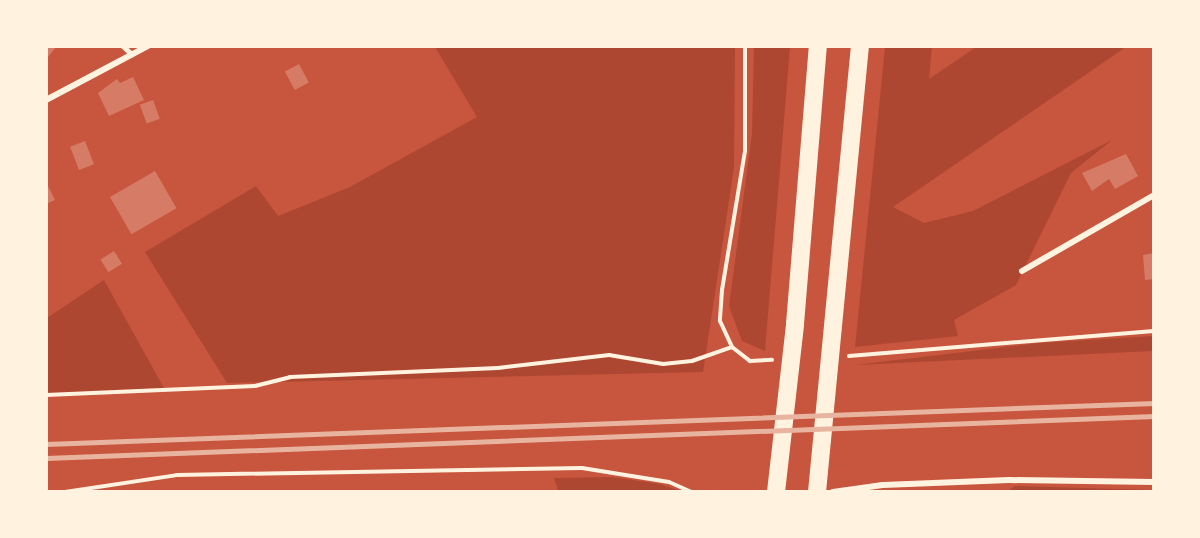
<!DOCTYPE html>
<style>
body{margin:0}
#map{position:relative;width:1200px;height:538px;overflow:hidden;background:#c8553d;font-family:Literata,serif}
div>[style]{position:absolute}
.green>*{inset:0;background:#ae4732}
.building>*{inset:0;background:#d67c66;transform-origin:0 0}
.path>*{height:4px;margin:-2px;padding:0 2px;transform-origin:2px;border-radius:2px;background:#fff3e0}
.service>*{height:4.5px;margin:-2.25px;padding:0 2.25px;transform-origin:2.25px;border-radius:2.25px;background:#fff3e0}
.minor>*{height:6px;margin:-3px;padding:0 3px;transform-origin:3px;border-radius:3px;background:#fff3e0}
.motorway>*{height:18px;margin:-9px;padding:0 9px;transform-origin:9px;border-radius:9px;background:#fff3e0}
.rail>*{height:4.5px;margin:-2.25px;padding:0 2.25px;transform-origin:2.25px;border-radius:2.25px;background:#e9b49f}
span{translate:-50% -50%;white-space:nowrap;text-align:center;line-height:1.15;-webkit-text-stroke:4.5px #fff3e0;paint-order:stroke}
.frame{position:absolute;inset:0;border:48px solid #fff3e0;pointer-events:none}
</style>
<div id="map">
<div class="green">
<i style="clip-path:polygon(435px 47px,735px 47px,734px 168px,703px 372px,227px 383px,145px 252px,256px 186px,278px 216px,350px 187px,477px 117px)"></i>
<i style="clip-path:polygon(754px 47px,790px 47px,765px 351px,742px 341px,729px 306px,752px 134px)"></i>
<i style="clip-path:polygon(885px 47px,932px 47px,929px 79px,976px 47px,1126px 47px,893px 207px,924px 223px,973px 211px,1112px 140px,1071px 173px,1016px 285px,954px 320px,958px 336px,855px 347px)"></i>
<i style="clip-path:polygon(104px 280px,164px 388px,47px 394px,47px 318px)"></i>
<i style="clip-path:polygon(1153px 336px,1153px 351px,855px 365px,1039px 343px)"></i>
<i style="clip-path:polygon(612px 477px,660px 484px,680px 491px,558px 491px,554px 478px)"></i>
<i style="clip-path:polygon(1015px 486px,1153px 490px,1154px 491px,1008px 491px)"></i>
</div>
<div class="building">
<i style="clip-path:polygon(46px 46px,57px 46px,48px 57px,46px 56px)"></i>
<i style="left:299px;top:64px;width:21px;height:16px;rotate:62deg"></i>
<i style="clip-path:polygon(133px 77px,144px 100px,109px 116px,98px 93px,117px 79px,120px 83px)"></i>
<i style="left:153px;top:100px;width:20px;height:14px;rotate:70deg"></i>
<i style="left:85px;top:141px;width:25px;height:16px;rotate:69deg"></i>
<i style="clip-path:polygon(1126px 154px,1138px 176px,1115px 189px,1109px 179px,1092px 191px,1082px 173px)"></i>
<i style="left:155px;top:171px;width:43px;height:52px;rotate:60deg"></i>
<i style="clip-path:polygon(46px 182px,55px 200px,46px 204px)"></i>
<i style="left:114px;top:251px;width:15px;height:16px;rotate:58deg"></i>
<i style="clip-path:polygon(1154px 253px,1154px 279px,1145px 280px,1143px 255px)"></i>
</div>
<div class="path">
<i style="left:745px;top:46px;width:105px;rotate:90deg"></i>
<i style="left:745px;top:151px;width:141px;rotate:99.4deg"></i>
<i style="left:722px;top:290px;width:31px;rotate:94deg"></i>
<i style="left:720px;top:321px;width:29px;rotate:65deg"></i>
<i style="left:732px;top:347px;width:23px;rotate:38deg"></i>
<i style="left:750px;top:361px;width:22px;rotate:-3deg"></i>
<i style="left:849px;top:356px;width:306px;rotate:-4.7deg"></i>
<i style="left:46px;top:395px;width:209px;rotate:-2.5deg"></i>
<i style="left:255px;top:386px;width:36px;rotate:-14deg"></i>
<i style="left:290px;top:377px;width:208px;rotate:-2.5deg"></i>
<i style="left:498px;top:368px;width:112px;rotate:-6.7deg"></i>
<i style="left:609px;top:355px;width:55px;rotate:9.5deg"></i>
<i style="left:663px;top:364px;width:29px;rotate:-6deg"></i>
<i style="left:692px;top:361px;width:42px;rotate:-19.3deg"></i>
<i style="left:65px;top:492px;width:113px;rotate:-8.6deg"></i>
<i style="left:177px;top:475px;width:405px;rotate:-1deg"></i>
<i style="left:582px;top:468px;width:88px;rotate:9.1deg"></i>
<i style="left:669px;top:482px;width:24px;rotate:24deg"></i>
</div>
<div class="service">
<i style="left:123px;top:46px;width:12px;rotate:42deg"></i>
</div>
<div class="minor">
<i style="left:46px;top:100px;width:115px;rotate:-27.9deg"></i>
<i style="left:1022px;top:271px;width:152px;rotate:-29.9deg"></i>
<i style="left:833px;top:492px;width:50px;rotate:-8deg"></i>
<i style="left:883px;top:485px;width:126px;rotate:-2.3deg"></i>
<i style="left:1009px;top:480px;width:145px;rotate:0.8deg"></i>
</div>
<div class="motorway">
<i style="left:776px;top:492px;width:169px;rotate:-83.5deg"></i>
<i style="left:795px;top:324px;width:279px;rotate:-85.3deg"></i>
<i style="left:817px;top:492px;width:448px;rotate:-84.5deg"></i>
</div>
<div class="rail">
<i style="left:46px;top:444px;width:1109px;rotate:-2.12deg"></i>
<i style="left:46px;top:458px;width:1109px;rotate:-2.17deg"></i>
</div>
<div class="frame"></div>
</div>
